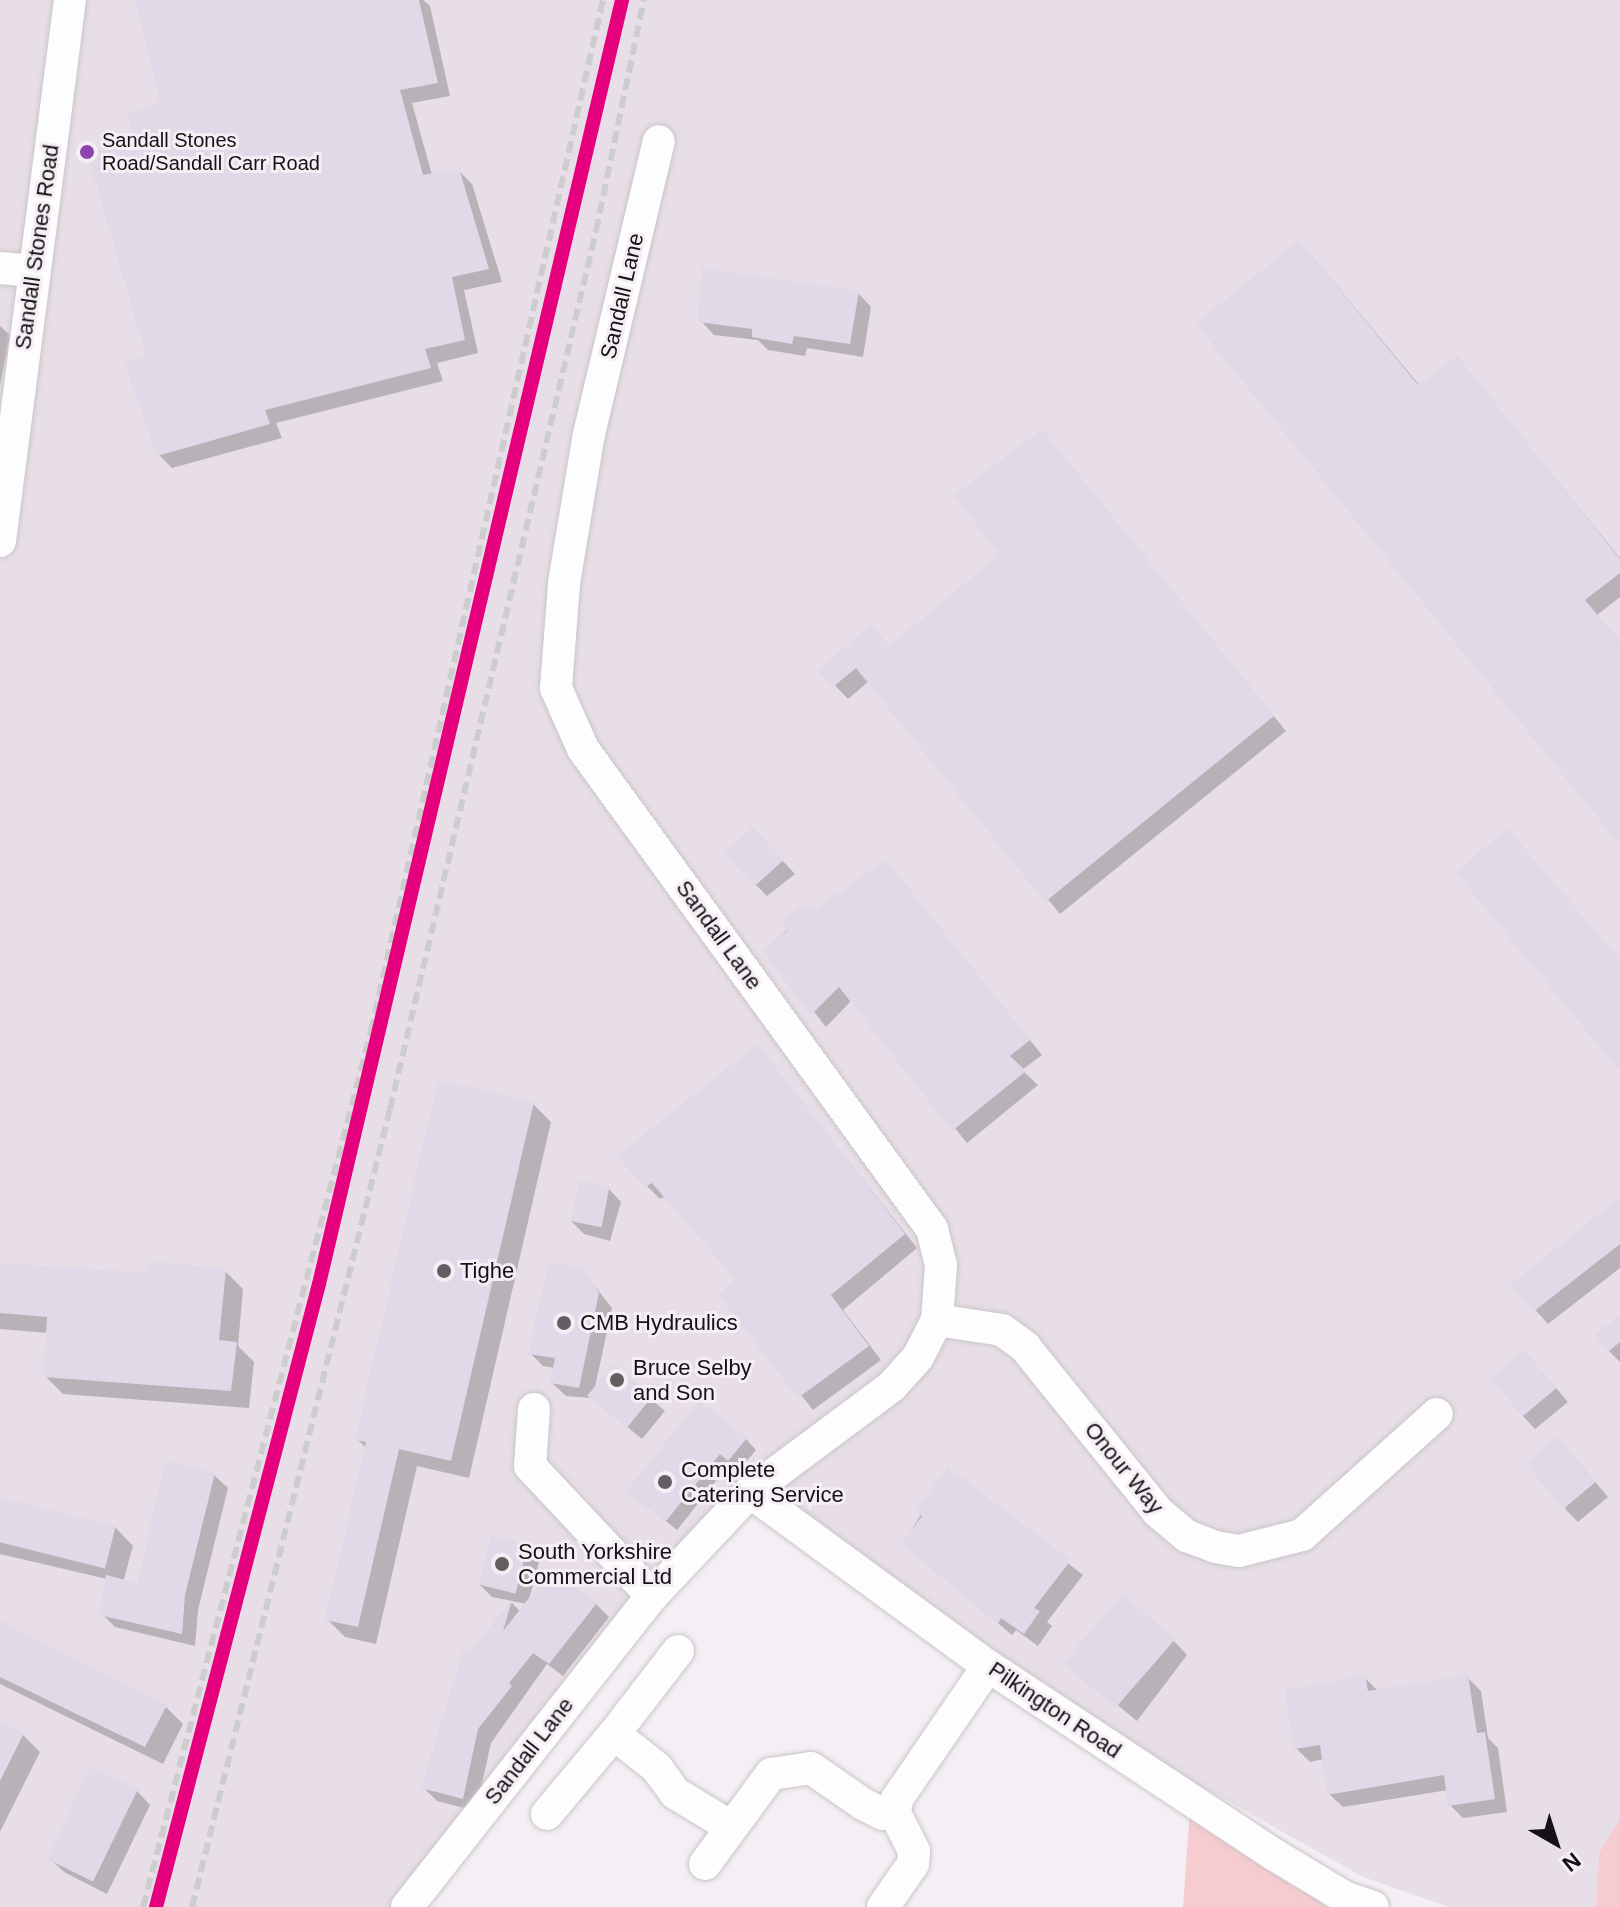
<!DOCTYPE html>
<style>
body{margin:0}
#map{position:relative;width:1620px;height:1907px;overflow:hidden;background:#f4eff4;font-family:Arial,sans-serif}
div>[style]{position:absolute}
.built>*{inset:0;background:#e7dee7}
.green>*{inset:0;background:#f6ccd0}
.shadow>*{inset:0;background:#0003}
.building>*{inset:0;background:#e0d9e8;transform-origin:0 0}
.roads{filter:drop-shadow(0 0 2px #c9c5c8) drop-shadow(0 0 2px #c9c5c8)}
.minor>*{height:32px;margin:-16px;padding:0 16px;transform-origin:16px;border-radius:16px;background:#fdfdfd}
.rail>*{height:6px;margin-top:-3px;transform-origin:0;background:repeating-linear-gradient(90deg,#cecdce 0 12px,transparent 0 18px)}
.rail-1>*{height:14px;margin:-7px;padding:0 7px;transform-origin:7px;border-radius:7px;background:#e5007d}
.dots>*{width:22px;height:22px;translate:-50% -50%;box-sizing:border-box;border:4px solid #f5eef5;border-radius:50%}
span{translate:-50% -50%;white-space:nowrap;text-align:center;line-height:1.15;-webkit-text-stroke:6px #f5eef5;paint-order:stroke}
.bus-label{font-size:20px;color:#141214}
.left{translate:0 -50%;text-align:left}
.street-label{font-size:22px;color:#141214}
.poi-label{font-size:22px;color:#141214}
.north{position:absolute;left:1516px;top:1803px;width:80px;height:80px;-webkit-text-stroke:6px #f5eef5;paint-order:stroke;rotate:141deg;font-size:22px;font-weight:700;line-height:32px;text-align:center;color:#141214}
.north::after{content:'';display:block;margin:auto;width:28px;height:36px;background:#141214;clip-path:polygon(50% 0,100% 100%,50% 72%,0 100%)}
</style>
<div id="map">
<div class="built">
<i style="clip-path:polygon(0 0,1620px 0,1620px 1818px,1599px 1853px,1596px 1907px,1449px 1907px,1363px 1877px,1195px 1783px,991px 1652px,746px 1471px,627px 1600px,392px 1907px,0 1907px)"></i>
</div>
<div class="green">
<i style="clip-path:polygon(1190px 1809px,1327px 1907px,1183px 1907px)"></i>
<i style="clip-path:polygon(1620px 1818px,1620px 1907px,1596px 1907px,1599px 1853px)"></i>
</div>
<div class="shadow">
<i style="clip-path:polygon(137px 0,423px 0,430px 6px,450px 96px,412px 103px,432px 175px,458px 170px,472px 184px,502px 282px,464px 290px,478px 353px,437px 363px,443px 381px,276px 423px,282px 438px,172px 468px,159px 455px,136px 144px,162px 104px)"></i>
<i style="clip-path:polygon(1312px 256px,1420px 386px,1458px 359px,1620px 558px,1620px 597px,1597px 615px,1620px 642px,1620px 842px)"></i>
<i style="clip-path:polygon(858px 293px,871px 307px,863px 357px,807px 348px,805px 356px,768px 350px,758px 340px,714px 335px,701px 321px)"></i>
<i style="clip-path:polygon(0 326px,10px 335px,0 386px)"></i>
<i style="clip-path:polygon(1042px 432px,1286px 731px,1060px 914px,869px 681px,848px 699px,821px 671px,871px 627px,890px 648px,1002px 555px)"></i>
<i style="clip-path:polygon(767px 844px,795px 874px,767px 896px,753px 882px)"></i>
<i style="clip-path:polygon(886px 863px,1042px 1055px,1022px 1070px,1038px 1085px,967px 1143px,852px 1000px,826px 1027px,765px 950px,813px 906px,818px 911px)"></i>
<i style="clip-path:polygon(758px 1047px,917px 1248px,843px 1310px,881px 1360px,813px 1410px,721px 1295px,738px 1279px,666px 1196px,660px 1199px,646px 1185px)"></i>
<i style="clip-path:polygon(533px 1104px,551px 1122px,469px 1478px,417px 1466px,376px 1644px,345px 1637px,327px 1619px,367px 1449px,357px 1439px)"></i>
<i style="clip-path:polygon(608px 1188px,621px 1202px,610px 1241px,584px 1234px,571px 1221px)"></i>
<i style="clip-path:polygon(1620px 1199px,1620px 1268px,1548px 1324px,1513px 1285px)"></i>
<i style="clip-path:polygon(0 1265px,149px 1276px,225px 1271px,243px 1289px,238px 1346px,254px 1362px,249px 1408px,63px 1394px,45px 1376px,48px 1333px,0 1329px)"></i>
<i style="clip-path:polygon(581px 1269px,612px 1308px,594px 1392px,613px 1367px,665px 1411px,642px 1439px,592px 1398px,566px 1396px,552px 1383px,555px 1368px,543px 1366px,530px 1353px)"></i>
<i style="clip-path:polygon(1620px 1317px,1620px 1362px,1609px 1351px)"></i>
<i style="clip-path:polygon(1537px 1366px,1568px 1402px,1535px 1429px,1522px 1415px)"></i>
<i style="clip-path:polygon(746px 1439px,756px 1450px,740px 1469px,731px 1462px,677px 1530px,629px 1492px)"></i>
<i style="clip-path:polygon(1570px 1452px,1608px 1497px,1578px 1522px,1565px 1509px)"></i>
<i style="clip-path:polygon(948px 1470px,1083px 1575px,1047px 1622px,1052px 1626px,1038px 1646px,1016px 1630px,1012px 1635px,903px 1544px)"></i>
<i style="clip-path:polygon(214px 1475px,228px 1488px,198px 1610px,195px 1646px,115px 1627px,102px 1614px,107px 1579px,0 1554px,0 1500px,115px 1527px,133px 1546px,123px 1582px,139px 1586px)"></i>
<i style="clip-path:polygon(527px 1546px,540px 1559px,528px 1603px,596px 1604px,609px 1617px,563px 1676px,547px 1664px,491px 1743px,476px 1811px,437px 1801px,424px 1788px,470px 1654px,512px 1603px,521px 1612px,527px 1604px,492px 1597px,479px 1584px)"></i>
<i style="clip-path:polygon(0 1623px,165px 1706px,183px 1724px,163px 1764px,0 1684px)"></i>
<i style="clip-path:polygon(1174px 1641px,1187px 1655px,1137px 1721px,1070px 1666px)"></i>
<i style="clip-path:polygon(1364px 1677px,1379px 1692px,1468px 1678px,1481px 1691px,1488px 1738px,1498px 1748px,1507px 1812px,1463px 1818px,1450px 1805px,1448px 1790px,1343px 1807px,1329px 1794px,1324px 1759px,1310px 1762px,1296px 1748px)"></i>
<i style="clip-path:polygon(0 1724px,23px 1735px,40px 1752px,0 1832px)"></i>
<i style="clip-path:polygon(137px 1791px,150px 1805px,107px 1894px,64px 1872px,50px 1859px)"></i>
</div>
<div class="building">
<i style="clip-path:polygon(135px 0,419px 0,438px 83px,400px 90px,423px 175px,459px 168px,489px 269px,452px 277px,465px 340px,425px 349px,431px 368px,265px 410px,270px 424px,157px 456px,124px 362px,146px 356px,87px 152px,134px 142px,127px 114px,160px 103px)"></i>
<i style="clip-path:polygon(1299px 240px,1418px 385px,1458px 356px,1620px 559px,1620px 573px,1585px 600px,1620px 642px,1620px 845px,1196px 324px)"></i>
<i style="clip-path:polygon(702px 268px,859px 291px,850px 344px,794px 336px,792px 344px,752px 337px,752px 329px,698px 322px)"></i>
<i style="clip-path:polygon(1042px 429px,1274px 716px,1045px 902px,856px 668px,833px 687px,818px 671px,871px 624px,889px 646px,999px 555px,954px 495px)"></i>
<i style="left:753px;top:827px;width:45px;height:39px;rotate:48deg"></i>
<i style="clip-path:polygon(1507px 828px,1620px 960px,1620px 1071px,1456px 873px)"></i>
<i style="clip-path:polygon(886px 860px,1030px 1040px,1010px 1056px,1026px 1071px,952px 1131px,839px 987px,811px 1015px,762px 950px,788px 930px,782px 921px,801px 906px,804px 911px,813px 903px,816px 909px)"></i>
<i style="clip-path:polygon(758px 1044px,905px 1234px,831px 1295px,869px 1346px,798px 1398px,718px 1295px,735px 1279px,652px 1183px,645px 1187px,617px 1156px)"></i>
<i style="clip-path:polygon(438px 1080px,534px 1102px,451px 1461px,399px 1449px,358px 1627px,325px 1620px,366px 1442px,355px 1440px)"></i>
<i style="left:579px;top:1181px;width:31px;height:41px;rotate:11deg"></i>
<i style="clip-path:polygon(1620px 1197px,1620px 1244px,1533px 1312px,1510px 1285px)"></i>
<i style="clip-path:polygon(150px 1261px,226px 1269px,219px 1340px,237px 1342px,231px 1391px,43px 1377px,47px 1317px,0 1313px,0 1263px,147px 1273px)"></i>
<i style="clip-path:polygon(549px 1262px,582px 1267px,599px 1293px,579px 1388px,550px 1383px,555px 1358px,528px 1354px)"></i>
<i style="clip-path:polygon(1620px 1315px,1620px 1342px,1608px 1352px,1595px 1334px)"></i>
<i style="left:1524px;top:1350px;width:50px;height:44px;rotate:50deg"></i>
<i style="left:613px;top:1364px;width:51px;height:41px;rotate:39deg"></i>
<i style="clip-path:polygon(699px 1401px,747px 1438px,728px 1461px,720px 1454px,666px 1521px,626px 1492px)"></i>
<i style="left:1557px;top:1436px;width:60px;height:42px;rotate:50deg"></i>
<i style="clip-path:polygon(166px 1461px,215px 1473px,185px 1595px,182px 1634px,99px 1615px,106px 1575px,137px 1583px)"></i>
<i style="clip-path:polygon(948px 1467px,1071px 1560px,1034px 1608px,1040px 1611px,1024px 1634px,1001px 1618px,998px 1624px,901px 1544px,922px 1516px,915px 1510px)"></i>
<i style="left:0;top:1498px;width:119px;height:43px;rotate:14deg"></i>
<i style="left:491px;top:1535px;width:38px;height:51px;rotate:14deg"></i>
<i style="clip-path:polygon(551px 1570px,597px 1603px,549px 1664px,533px 1653px,509px 1683px,512px 1686px,478px 1729px,463px 1799px,421px 1788px,464px 1649px,470px 1651px,512px 1600px,503px 1631px)"></i>
<i style="left:1123px;top:1594px;width:69px;height:91px;rotate:41deg"></i>
<i style="clip-path:polygon(0 1621px,167px 1705px,145px 1747px,0 1677px)"></i>
<i style="clip-path:polygon(1365px 1675px,1368px 1691px,1468px 1675px,1477px 1733px,1485px 1732px,1495px 1799px,1448px 1806px,1444px 1775px,1327px 1795px,1320px 1745px,1294px 1749px,1285px 1690px)"></i>
<i style="clip-path:polygon(0 1722px,24px 1733px,0 1781px)"></i>
<i style="left:91px;top:1767px;width:52px;height:102px;rotate:26deg"></i>
</div>
<div class="roads">
<div class="minor">
<i style="left:0;top:268px;width:32px;rotate:5deg"></i>
<i style="left:0;top:541px;width:546px;rotate:-82.63deg"></i>
<i style="left:937px;top:1320px;width:66px;rotate:8.7deg"></i>
<i style="left:1002px;top:1330px;width:29px;rotate:36deg"></i>
<i style="left:1025px;top:1347px;width:212px;rotate:51.1deg"></i>
<i style="left:1158px;top:1512px;width:38px;rotate:40deg"></i>
<i style="left:1187px;top:1536px;width:31px;rotate:21deg"></i>
<i style="left:1216px;top:1547px;width:23px;rotate:10deg"></i>
<i style="left:1239px;top:1551px;width:65px;rotate:-14.3deg"></i>
<i style="left:1302px;top:1535px;width:181px;rotate:-41.9deg"></i>
<i style="left:534px;top:1409px;width:57px;rotate:94deg"></i>
<i style="left:530px;top:1466px;width:178px;rotate:46.8deg"></i>
<i style="left:750px;top:1492px;width:295px;rotate:36.2deg"></i>
<i style="left:988px;top:1666px;width:341px;rotate:33.4deg"></i>
<i style="left:1273px;top:1854px;width:85px;rotate:31.1deg"></i>
<i style="left:1346px;top:1898px;width:28px;rotate:18deg"></i>
<i style="left:678px;top:1651px;width:105px;rotate:127.6deg"></i>
<i style="left:614px;top:1734px;width:55px;rotate:38.3deg"></i>
<i style="left:657px;top:1768px;width:31px;rotate:54deg"></i>
<i style="left:675px;top:1793px;width:66px;rotate:31.3deg"></i>
<i style="left:547px;top:1814px;width:104px;rotate:-50.1deg"></i>
<i style="left:705px;top:1864px;width:112px;rotate:-53.7deg"></i>
<i style="left:771px;top:1774px;width:40px;rotate:-8.5deg"></i>
<i style="left:811px;top:1768px;width:63px;rotate:34.7deg"></i>
<i style="left:863px;top:1804px;width:22px;rotate:27deg"></i>
<i style="left:883px;top:1814px;width:12px;rotate:-5deg"></i>
<i style="left:407px;top:1907px;width:396px;rotate:-51.8deg"></i>
<i style="left:652px;top:1596px;width:143px;rotate:-46.7deg"></i>
<i style="left:750px;top:1492px;width:177px;rotate:-36.7deg"></i>
<i style="left:892px;top:1386px;width:39px;rotate:-48deg"></i>
<i style="left:918px;top:1357px;width:42px;rotate:-62.8deg"></i>
<i style="left:937px;top:1320px;width:55px;rotate:-85.8deg"></i>
<i style="left:941px;top:1265px;width:37px;rotate:-104deg"></i>
<i style="left:932px;top:1229px;width:593px;rotate:-126.02deg"></i>
<i style="left:583px;top:749px;width:67px;rotate:-113.9deg"></i>
<i style="left:556px;top:688px;width:105px;rotate:-85.6deg"></i>
<i style="left:564px;top:583px;width:151px;rotate:-80.5deg"></i>
<i style="left:589px;top:434px;width:301px;rotate:-76.6deg"></i>
<i style="left:883px;top:1907px;width:52px;rotate:-55.1deg"></i>
<i style="left:913px;top:1864px;width:13px;rotate:-86deg"></i>
<i style="left:914px;top:1851px;width:42px;rotate:-116.6deg"></i>
<i style="left:895px;top:1813px;width:14px;rotate:-82deg"></i>
<i style="left:897px;top:1799px;width:161px;rotate:-55.6deg"></i>
</div>
</div>
<div class="rail">
<i style="left:143px;top:1907px;width:905px;rotate:-75.41deg"></i>
<i style="left:371px;top:1031px;width:1057px;rotate:-77.32deg"></i>
<i style="left:192px;top:1907px;width:822px;rotate:-76.07deg"></i>
<i style="left:390px;top:1109px;width:902px;rotate:-76.8deg"></i>
<i style="left:596px;top:231px;width:236px;rotate:-78.3deg"></i>
</div>
<div class="rail-1">
<i style="left:156px;top:1907px;width:644px;rotate:-75.34deg"></i>
<i style="left:319px;top:1284px;width:1319px;rotate:-76.72deg"></i>
</div>
<div class="dots">
<i style="left:87px;top:152px;background:#8e44ad"></i>
<i style="left:444px;top:1271px;background:#625f62"></i>
<i style="left:564px;top:1323px;background:#625f62"></i>
<i style="left:617px;top:1380px;background:#625f62"></i>
<i style="left:665px;top:1482px;background:#625f62"></i>
<i style="left:502px;top:1564px;background:#625f62"></i>
</div>
<div class="bus-label">
<span class="left" style="left:102px;top:152px">Sandall Stones<br>Road/Sandall Carr Road</span>
</div>
<div class="street-label">
<span style="left:37px;top:247px;rotate:-82deg">Sandall Stones Road</span>
<span style="left:622px;top:296px;rotate:-77deg">Sandall Lane</span>
<span style="left:719px;top:935px;rotate:54deg">Sandall Lane</span>
<span style="left:1124px;top:1468px;rotate:51deg">Onour Way</span>
<span style="left:1055px;top:1710px;rotate:34deg">Pilkington Road</span>
<span style="left:529px;top:1751px;rotate:-52deg">Sandall Lane</span>
</div>
<div class="poi-label">
<span class="left" style="left:460px;top:1271px">Tighe</span>
<span class="left" style="left:580px;top:1323px">CMB Hydraulics</span>
<span class="left" style="left:633px;top:1380px">Bruce Selby<br>and Son</span>
<span class="left" style="left:681px;top:1482px">Complete<br>Catering Service</span>
<span class="left" style="left:518px;top:1564px">South Yorkshire<br>Commercial Ltd</span>
</div>
<div class="north">N</div>
</div>
